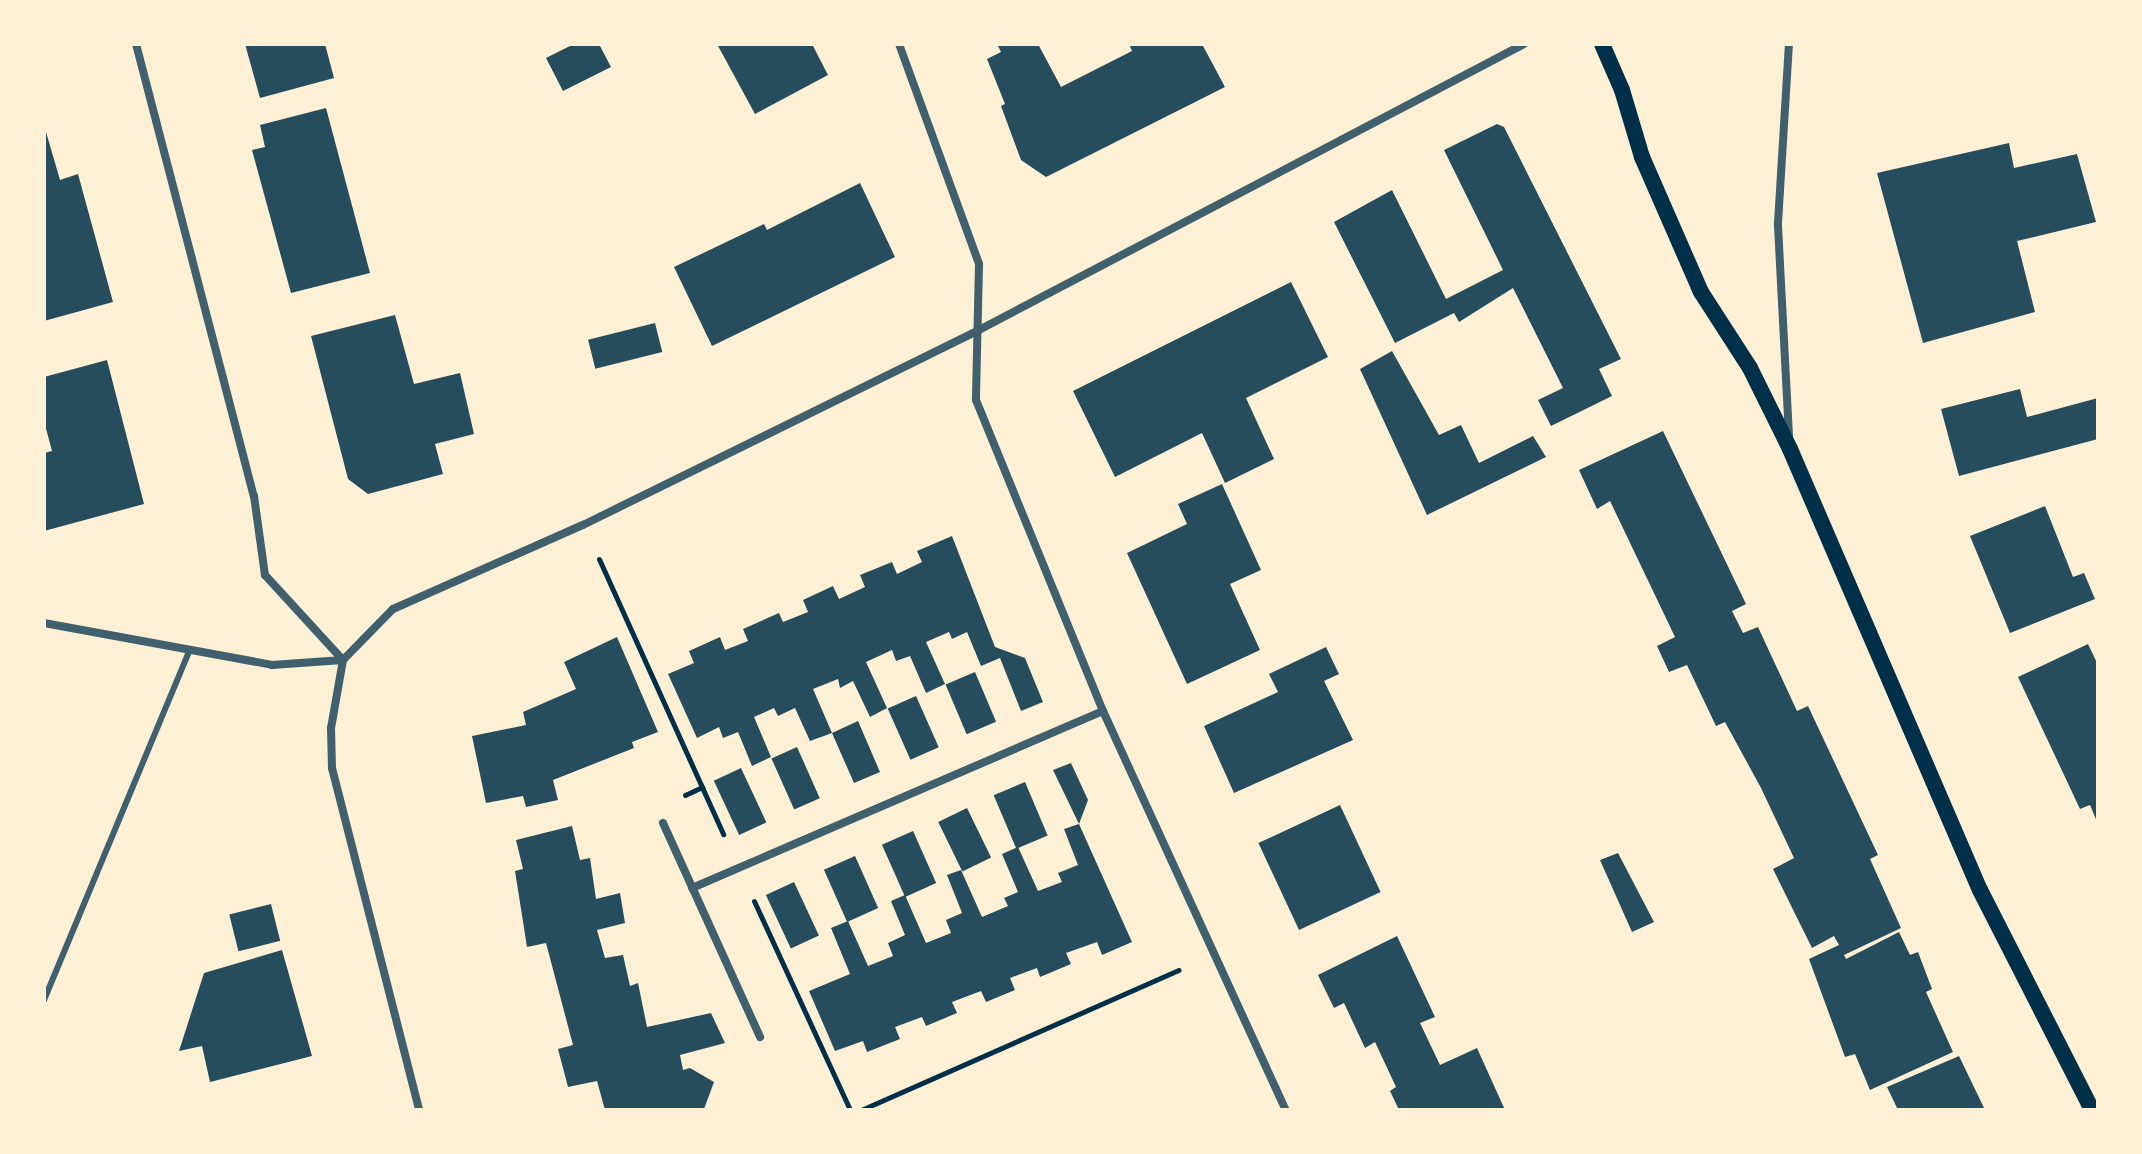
<!DOCTYPE html>
<style>
body{margin:0}
#map{position:relative;width:2142px;height:1154px;overflow:hidden;background:#fdf0d5;font-family:"Golos Text",sans-serif}
div>[style]{position:absolute}
.building>*{inset:0;background:#264d5e;transform-origin:0 0}
.path>*{height:5px;margin:-2.5px;padding:0 2.5px;transform-origin:2.5px;border-radius:2.5px;background:#003049}
.service>*{height:6px;margin:-3px;padding:0 3px;transform-origin:3px;border-radius:3px;background:#3f606c}
.minor>*{height:8px;margin:-4px;padding:0 4px;transform-origin:4px;border-radius:4px;background:#3f606c}
.secondary>*{height:16px;margin:-8px;padding:0 8px;transform-origin:8px;border-radius:8px;background:#003049}
span{translate:-50% -50%;white-space:nowrap;text-align:center;line-height:1.15;-webkit-text-stroke:6px #fdf0d5;paint-order:stroke}
.frame{position:absolute;inset:0;border:46px solid #fdf0d5;pointer-events:none}
</style>
<div id="map">
<div class="building">
<i style="clip-path:polygon(245px 44px,325px 44px,334px 78px,260px 98px)"></i>
<i style="clip-path:polygon(574px 44px,599px 44px,611px 67px,563px 91px,546px 58px)"></i>
<i style="clip-path:polygon(717px 44px,812px 44px,828px 75px,755px 114px)"></i>
<i style="clip-path:polygon(997px 44px,1038px 44px,1061px 87px,1132px 51px,1129px 44px,1202px 44px,1225px 87px,1046px 177px,1021px 160px,1001px 106px,1005px 104px,987px 59px,1001px 52px)"></i>
<i style="clip-path:polygon(326px 108px,370px 273px,291px 293px,252px 150px,265px 147px,260px 125px)"></i>
<i style="clip-path:polygon(1497px 124px,1504px 127px,1621px 359px,1599px 369px,1612px 396px,1551px 426px,1538px 400px,1563px 388px,1513px 288px,1459px 322px,1454px 313px,1395px 343px,1334px 222px,1392px 190px,1446px 299px,1503px 270px,1444px 150px)"></i>
<i style="clip-path:polygon(44px 125px,60px 180px,78px 174px,113px 302px,44px 321px)"></i>
<i style="clip-path:polygon(2009px 143px,2014px 168px,2077px 154px,2096px 222px,2017px 241px,2035px 312px,1923px 343px,1877px 173px)"></i>
<i style="clip-path:polygon(860px 183px,895px 257px,712px 346px,674px 267px,764px 224px,767px 230px)"></i>
<i style="clip-path:polygon(1291px 282px,1328px 357px,1246px 398px,1274px 459px,1225px 483px,1202px 433px,1115px 477px,1073px 391px)"></i>
<i style="clip-path:polygon(395px 315px,414px 384px,460px 373px,474px 434px,435px 444px,443px 474px,368px 494px,348px 479px,311px 336px)"></i>
<i style="left:655px;top:323px;width:30px;height:69px;rotate:76deg"></i>
<i style="clip-path:polygon(1392px 351px,1439px 435px,1461px 425px,1479px 463px,1533px 436px,1546px 457px,1427px 515px,1360px 369px)"></i>
<i style="clip-path:polygon(107px 360px,144px 504px,44px 531px,44px 453px,52px 451px,44px 421px,44px 377px)"></i>
<i style="clip-path:polygon(2020px 389px,2027px 417px,2098px 398px,2098px 439px,1959px 476px,1941px 409px)"></i>
<i style="clip-path:polygon(1663px 431px,1746px 604px,1732px 611px,1743px 633px,1758px 627px,1797px 711px,1808px 706px,1878px 855px,1870px 859px,1901px 928px,1844px 955px,1846px 959px,1899px 932px,1910px 955px,1918px 952px,1932px 989px,1926px 992px,1953px 1052px,1870px 1090px,1855px 1054px,1845px 1057px,1809px 959px,1839px 945px,1834px 936px,1812px 948px,1773px 869px,1794px 858px,1761px 788px,1725px 722px,1716px 726px,1687px 665px,1669px 672px,1657px 646px,1675px 637px,1610px 501px,1597px 509px,1579px 470px)"></i>
<i style="clip-path:polygon(1222px 484px,1261px 570px,1230px 584px,1260px 650px,1187px 684px,1127px 553px,1187px 524px,1178px 504px)"></i>
<i style="clip-path:polygon(2045px 506px,2073px 577px,2084px 573px,2095px 599px,2010px 633px,1970px 536px)"></i>
<i style="clip-path:polygon(952px 536px,995px 647px,1025px 658px,1043px 702px,1021px 711px,1000px 658px,981px 666px,967px 632px,952px 639px,949px 632px,926px 642px,945px 684px,926px 693px,910px 656px,896px 661px,892px 650px,866px 662px,887px 708px,870px 717px,853px 681px,840px 688px,838px 679px,813px 689px,832px 733px,858px 721px,880px 772px,854px 783px,832px 733px,810px 741px,795px 708px,778px 716px,774px 708px,754px 717px,771px 757px,752px 766px,738px 732px,723px 738px,719px 727px,697px 738px,668px 674px,694px 663px,689px 651px,720px 637px,725px 650px,748px 641px,743px 629px,779px 613px,783px 622px,808px 612px,803px 600px,833px 586px,839px 599px,865px 587px,860px 575px,892px 562px,897px 574px,922px 562px,917px 551px)"></i>
<i style="clip-path:polygon(617px 637px,658px 732px,632px 742px,634px 748px,553px 780px,558px 800px,526px 807px,523px 796px,486px 803px,472px 736px,526px 725px,523px 712px,576px 689px,564px 662px)"></i>
<i style="clip-path:polygon(2088px 644px,2098px 665px,2098px 824px,2090px 805px,2080px 809px,2018px 677px)"></i>
<i style="clip-path:polygon(1326px 647px,1339px 674px,1324px 681px,1353px 740px,1234px 793px,1204px 726px,1278px 692px,1269px 674px)"></i>
<i style="left:975px;top:672px;width:54px;height:32px;rotate:67deg"></i>
<i style="left:916px;top:696px;width:56px;height:31px;rotate:66deg"></i>
<i style="left:797px;top:747px;width:56px;height:28px;rotate:66deg"></i>
<i style="clip-path:polygon(1071px 763px,1088px 800px,1079px 824px,1053px 770px)"></i>
<i style="left:741px;top:768px;width:60px;height:30px;rotate:65deg"></i>
<i style="left:1025px;top:782px;width:58px;height:34px;rotate:67deg"></i>
<i style="left:1340px;top:805px;width:96px;height:90px;rotate:65deg"></i>
<i style="left:967px;top:808px;width:55px;height:32px;rotate:64deg"></i>
<i style="clip-path:polygon(1079px 824px,1132px 942px,1102px 955px,1097px 942px,1066px 953px,1071px 964px,1040px 977px,1037px 968px,1010px 978px,1015px 990px,986px 1002px,981px 991px,952px 1002px,957px 1013px,926px 1026px,922px 1017px,895px 1027px,900px 1039px,867px 1052px,863px 1041px,835px 1051px,809px 991px,850px 974px,831px 928px,848px 921px,868px 966px,893px 956px,888px 943px,905px 935px,891px 901px,905px 895px,926px 943px,951px 933px,946px 920px,962px 913px,947px 875px,961px 870px,982px 917px,1008px 906px,1004px 898px,1018px 892px,1002px 854px,1018px 847px,1038px 891px,1062px 882px,1058px 873px,1078px 865px,1064px 829px)"></i>
<i style="clip-path:polygon(572px 826px,580px 860px,590px 858px,596px 899px,620px 893px,625px 923px,597px 930px,605px 958px,623px 955px,630px 986px,638px 983px,647px 1027px,711px 1013px,725px 1043px,680px 1055px,683px 1070px,690px 1068px,714px 1082px,704px 1109px,605px 1110px,597px 1081px,568px 1087px,558px 1049px,573px 1045px,546px 943px,527px 947px,515px 871px,523px 869px,516px 840px)"></i>
<i style="left:913px;top:831px;width:57px;height:34px;rotate:66deg"></i>
<i style="clip-path:polygon(1618px 853px,1654px 922px,1632px 932px,1600px 860px)"></i>
<i style="left:855px;top:856px;width:57px;height:34px;rotate:66deg"></i>
<i style="left:794px;top:882px;width:59px;height:31px;rotate:65deg"></i>
<i style="left:271px;top:904px;width:38px;height:43px;rotate:76deg"></i>
<i style="clip-path:polygon(1397px 936px,1435px 1017px,1420px 1023px,1440px 1065px,1477px 1048px,1505px 1110px,1399px 1110px,1390px 1091px,1396px 1087px,1375px 1042px,1365px 1048px,1344px 1003px,1334px 1008px,1318px 975px)"></i>
<i style="clip-path:polygon(282px 950px,312px 1056px,210px 1082px,202px 1046px,179px 1051px,204px 973px)"></i>
<i style="clip-path:polygon(1959px 1056px,1985px 1110px,1898px 1110px,1887px 1087px)"></i>
</div>
<div class="path">
<i style="left:599px;top:559px;width:302px;rotate:65.7deg"></i>
<i style="left:685px;top:795px;width:19px;rotate:-25deg"></i>
<i style="left:754px;top:901px;width:230px;rotate:65.3deg"></i>
<i style="left:861px;top:1110px;width:347px;rotate:-23.8deg"></i>
</div>
<div class="service">
<i style="left:44px;top:1000px;width:379px;rotate:-67.4deg"></i>
</div>
<div class="minor">
<i style="left:136px;top:44px;width:467px;rotate:75.4deg"></i>
<i style="left:254px;top:496px;width:80px;rotate:82.1deg"></i>
<i style="left:265px;top:575px;width:115px;rotate:47.5deg"></i>
<i style="left:899px;top:44px;width:234px;rotate:70deg"></i>
<i style="left:979px;top:264px;width:136px;rotate:91.3deg"></i>
<i style="left:976px;top:400px;width:336px;rotate:67.8deg"></i>
<i style="left:1103px;top:711px;width:439px;rotate:65.4deg"></i>
<i style="left:1789px;top:436px;width:213px;rotate:-93deg"></i>
<i style="left:1778px;top:223px;width:179px;rotate:-86.5deg"></i>
<i style="left:44px;top:623px;width:232px;rotate:10.4deg"></i>
<i style="left:272px;top:665px;width:71px;rotate:-4deg"></i>
<i style="left:343px;top:660px;width:71px;rotate:-45.6deg"></i>
<i style="left:393px;top:609px;width:208px;rotate:-23.9deg"></i>
<i style="left:583px;top:525px;width:439px;rotate:-26.2deg"></i>
<i style="left:977px;top:331px;width:618px;rotate:-27.69deg"></i>
<i style="left:343px;top:660px;width:69px;rotate:100deg"></i>
<i style="left:331px;top:728px;width:40px;rotate:88.6deg"></i>
<i style="left:332px;top:768px;width:353px;rotate:75.7deg"></i>
<i style="left:663px;top:823px;width:235px;rotate:65.6deg"></i>
<i style="left:692px;top:888px;width:447px;rotate:-23.3deg"></i>
</div>
<div class="secondary">
<i style="left:1602px;top:44px;width:50px;rotate:66.5deg"></i>
<i style="left:1622px;top:90px;width:70px;rotate:73.4deg"></i>
<i style="left:1642px;top:157px;width:147px;rotate:66.4deg"></i>
<i style="left:1701px;top:292px;width:90px;rotate:57.2deg"></i>
<i style="left:1750px;top:368px;width:90px;rotate:63.7deg"></i>
<i style="left:1790px;top:449px;width:480px;rotate:66.7deg"></i>
<i style="left:1980px;top:890px;width:247px;rotate:63deg"></i>
</div>
<div class="frame"></div>
</div>
